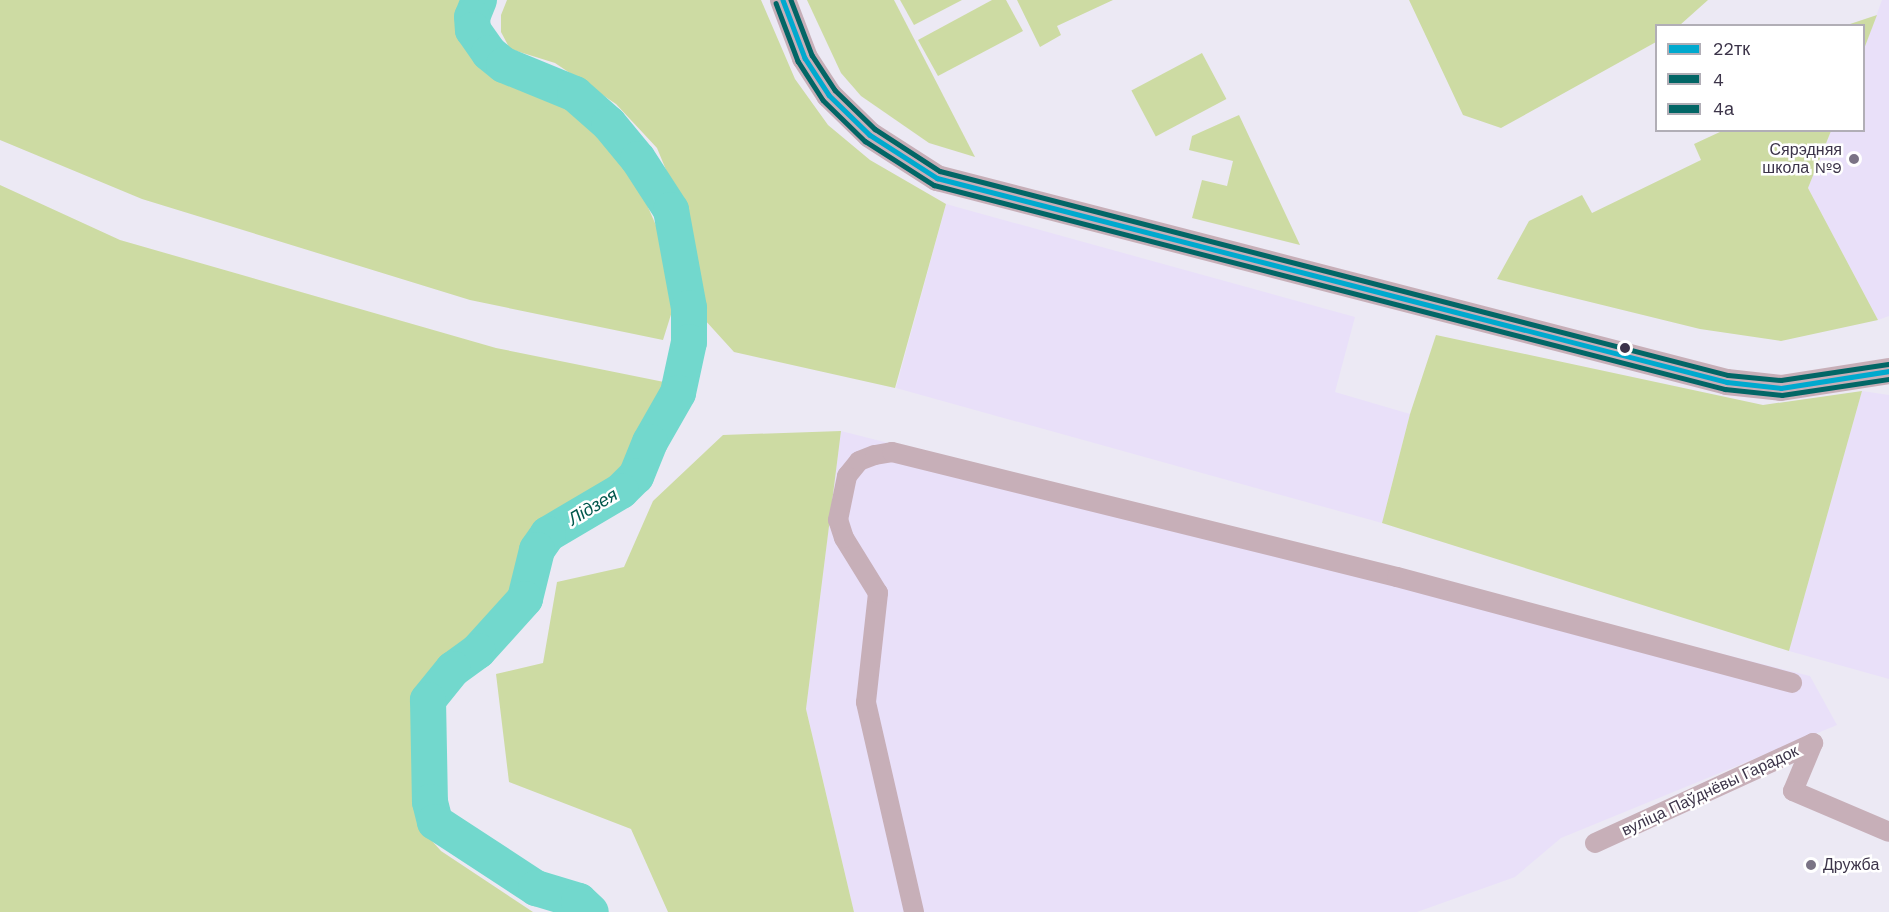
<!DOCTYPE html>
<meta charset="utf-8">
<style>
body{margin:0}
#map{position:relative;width:1889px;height:912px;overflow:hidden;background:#ece9f4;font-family:"Work Sans",sans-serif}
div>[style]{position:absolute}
.built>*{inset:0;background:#e9e0f9}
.green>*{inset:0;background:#cddba3;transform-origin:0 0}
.river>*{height:36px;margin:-18px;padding:0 18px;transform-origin:18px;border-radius:18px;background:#72d8cd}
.minor>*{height:20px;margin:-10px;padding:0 10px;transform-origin:10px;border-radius:10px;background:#c7afb8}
.tertiary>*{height:26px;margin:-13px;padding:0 13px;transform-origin:13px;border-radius:13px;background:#c7afb8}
.bus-1>*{height:4.5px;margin:-2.25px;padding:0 2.25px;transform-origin:2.25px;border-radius:2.25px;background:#00a9ce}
.bus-2>*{height:4.5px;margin:-2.25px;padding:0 2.25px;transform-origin:2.25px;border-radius:2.25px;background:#026666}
.bus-3>*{height:4.5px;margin:-2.25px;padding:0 2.25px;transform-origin:2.25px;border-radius:2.25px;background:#026666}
.dots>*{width:16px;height:16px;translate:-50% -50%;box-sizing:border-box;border:3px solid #fff;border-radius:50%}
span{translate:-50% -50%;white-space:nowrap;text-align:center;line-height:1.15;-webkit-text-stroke:5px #fff;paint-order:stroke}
.poi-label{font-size:16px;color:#3c3449}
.right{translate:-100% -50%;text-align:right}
.left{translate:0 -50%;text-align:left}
.street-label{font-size:16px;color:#3c3449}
.water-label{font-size:18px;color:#00574c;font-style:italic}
.legend{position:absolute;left:1655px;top:24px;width:210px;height:108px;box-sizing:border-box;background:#fff;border:2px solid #b1aeb6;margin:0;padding:8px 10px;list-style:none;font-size:18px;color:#3c3449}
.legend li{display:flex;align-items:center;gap:12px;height:30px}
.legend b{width:30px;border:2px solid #b1aeb6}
</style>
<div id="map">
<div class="built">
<i style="clip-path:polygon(1882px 0,1889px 0,1889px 316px,1878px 320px,1808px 188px,1831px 131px,1864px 130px,1864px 49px)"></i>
<i style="clip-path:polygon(946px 204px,1355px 317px,1335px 392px,1410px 414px,1382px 523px,896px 388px)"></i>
<i style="clip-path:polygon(1862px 391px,1889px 395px,1889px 679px,1789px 651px)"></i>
<i style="clip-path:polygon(841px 431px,1810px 676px,1837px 725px,1561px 838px,1515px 877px,1417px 912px,854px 912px,806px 709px)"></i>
</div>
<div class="green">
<i style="clip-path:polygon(0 0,472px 0,465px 23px,493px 72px,519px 90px,546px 97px,597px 127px,630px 166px,658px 230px,674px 305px,663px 340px,470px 300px,142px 199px,0 140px)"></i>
<i style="clip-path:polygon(507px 0,761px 0,795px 79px,828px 125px,870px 160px,946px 204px,895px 388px,734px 352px,704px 319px,685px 216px,657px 148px,616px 104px,555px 63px,510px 49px,501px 32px,501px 15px)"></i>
<i style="clip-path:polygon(807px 0,894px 0,975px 157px,929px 143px,861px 96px,841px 73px)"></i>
<i style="clip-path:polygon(900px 0,962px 0,914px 25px)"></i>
<i style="clip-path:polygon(992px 0,1006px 0,1023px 31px,938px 76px,918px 40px)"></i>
<i style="clip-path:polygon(1017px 0,1113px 0,1057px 26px,1061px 35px,1040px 47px)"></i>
<i style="clip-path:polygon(1409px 0,1708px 0,1680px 25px,1656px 26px,1656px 42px,1501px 128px,1463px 115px)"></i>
<i style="clip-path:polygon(1880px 0,1877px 15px,1864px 49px,1864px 26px,1847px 25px,1877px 15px)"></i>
<i style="left:1202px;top:53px;width:52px;height:80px;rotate:62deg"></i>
<i style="clip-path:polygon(1239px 115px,1300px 245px,1192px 218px,1202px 180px,1227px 186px,1233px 161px,1189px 150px,1192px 136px)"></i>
<i style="clip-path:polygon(1722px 131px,1831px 131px,1808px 188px,1878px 320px,1781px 341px,1700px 329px,1497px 279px,1529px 221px,1582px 195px,1592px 213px,1701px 160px,1694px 144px)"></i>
<i style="clip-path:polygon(0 185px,120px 240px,496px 348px,669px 383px,631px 473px,576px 507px,545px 538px,525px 592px,493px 634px,442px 674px,424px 695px,424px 832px,441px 851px,533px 912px,0 912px)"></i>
<i style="clip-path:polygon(1436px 335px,1763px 405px,1862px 391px,1789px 651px,1382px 523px,1410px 414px)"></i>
<i style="clip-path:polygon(841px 431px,806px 709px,854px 912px,668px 912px,631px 829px,509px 782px,496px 674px,543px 663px,557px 582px,624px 567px,653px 501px,723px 435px)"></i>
</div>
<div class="river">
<i style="left:479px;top:0;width:18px;rotate:112deg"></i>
<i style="left:472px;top:17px;width:13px;rotate:86deg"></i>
<i style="left:473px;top:30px;width:28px;rotate:55deg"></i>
<i style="left:489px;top:53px;width:19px;rotate:39deg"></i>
<i style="left:504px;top:65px;width:77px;rotate:22.2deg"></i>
<i style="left:575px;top:94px;width:45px;rotate:41.4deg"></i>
<i style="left:609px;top:124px;width:45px;rotate:50.4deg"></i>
<i style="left:638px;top:159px;width:61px;rotate:57.1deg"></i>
<i style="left:671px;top:210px;width:100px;rotate:79.6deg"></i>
<i style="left:689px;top:308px;width:34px;rotate:90deg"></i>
<i style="left:689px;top:342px;width:52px;rotate:102.2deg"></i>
<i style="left:678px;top:393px;width:56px;rotate:119.7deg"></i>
<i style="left:650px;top:442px;width:37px;rotate:112deg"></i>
<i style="left:636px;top:476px;width:21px;rotate:135deg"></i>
<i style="left:621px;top:491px;width:85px;rotate:149.5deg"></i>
<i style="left:548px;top:534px;width:19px;rotate:125deg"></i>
<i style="left:537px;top:550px;width:50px;rotate:103.8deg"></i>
<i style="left:525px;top:599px;width:70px;rotate:132.1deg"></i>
<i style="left:478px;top:651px;width:31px;rotate:144deg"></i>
<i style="left:453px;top:669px;width:40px;rotate:129deg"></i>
<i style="left:428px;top:700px;width:102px;rotate:88.9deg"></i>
<i style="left:430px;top:802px;width:21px;rotate:76deg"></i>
<i style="left:435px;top:822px;width:121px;rotate:33.2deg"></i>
<i style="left:536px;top:888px;width:45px;rotate:16.8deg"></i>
<i style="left:579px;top:901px;width:16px;rotate:43deg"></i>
</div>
<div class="minor">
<i style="left:1813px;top:743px;width:52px;rotate:112.6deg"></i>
<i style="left:1793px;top:791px;width:104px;rotate:23.1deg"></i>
<i style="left:1595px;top:843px;width:240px;rotate:-24.6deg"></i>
<i style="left:914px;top:912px;width:215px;rotate:-102.9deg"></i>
<i style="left:866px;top:702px;width:110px;rotate:-83.7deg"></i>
<i style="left:878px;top:593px;width:65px;rotate:-121.7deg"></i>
<i style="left:844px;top:538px;width:19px;rotate:-108deg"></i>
<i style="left:838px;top:520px;width:45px;rotate:-78.4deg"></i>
<i style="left:847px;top:476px;width:19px;rotate:-51deg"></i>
<i style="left:859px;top:461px;width:17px;rotate:-21deg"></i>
<i style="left:875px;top:455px;width:17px;rotate:-10deg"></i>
<i style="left:892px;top:452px;width:520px;rotate:13.9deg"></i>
<i style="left:1397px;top:577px;width:409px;rotate:15deg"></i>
</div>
<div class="tertiary">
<i style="left:783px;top:0;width:62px;rotate:69.2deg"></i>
<i style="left:805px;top:58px;width:44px;rotate:57deg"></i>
<i style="left:829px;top:95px;width:57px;rotate:44.3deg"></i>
<i style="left:870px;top:135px;width:80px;rotate:32.7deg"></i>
<i style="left:937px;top:178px;width:816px;rotate:14.48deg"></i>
<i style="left:1727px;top:382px;width:54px;rotate:6.3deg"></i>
<i style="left:1781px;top:388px;width:109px;rotate:-8.9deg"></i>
</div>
<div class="bus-1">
<i style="left:783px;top:0;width:62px;rotate:69.2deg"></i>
<i style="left:805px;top:58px;width:44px;rotate:57deg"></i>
<i style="left:829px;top:95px;width:57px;rotate:44.3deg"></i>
<i style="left:870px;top:135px;width:80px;rotate:32.7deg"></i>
<i style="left:937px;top:178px;width:816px;rotate:14.48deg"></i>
<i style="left:1727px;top:382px;width:54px;rotate:6.3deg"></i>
<i style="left:1781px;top:388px;width:109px;rotate:-8.9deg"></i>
</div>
<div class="bus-2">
<i style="left:776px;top:3px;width:62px;rotate:69.2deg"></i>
<i style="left:798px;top:61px;width:46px;rotate:57.3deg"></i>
<i style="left:823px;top:100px;width:59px;rotate:44.3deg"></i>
<i style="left:865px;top:141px;width:82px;rotate:32.5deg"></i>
<i style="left:934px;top:185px;width:817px;rotate:14.46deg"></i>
<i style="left:1725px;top:389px;width:57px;rotate:6deg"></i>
<i style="left:1782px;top:395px;width:108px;rotate:-8.5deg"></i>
</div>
<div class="bus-3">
<i style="left:791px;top:0;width:59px;rotate:69.1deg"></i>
<i style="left:812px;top:55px;width:42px;rotate:56.7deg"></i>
<i style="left:835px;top:90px;width:56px;rotate:44.3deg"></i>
<i style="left:875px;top:129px;width:77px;rotate:32.9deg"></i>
<i style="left:940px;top:171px;width:814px;rotate:14.51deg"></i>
<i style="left:1728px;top:375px;width:53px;rotate:5.4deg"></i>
<i style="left:1781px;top:380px;width:108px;rotate:-8.5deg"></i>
</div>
<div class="dots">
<i style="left:1854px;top:159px;background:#7a7385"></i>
<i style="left:1625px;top:348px;background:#3c3449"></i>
<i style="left:1811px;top:865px;background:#7a7385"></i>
</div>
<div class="poi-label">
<span class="right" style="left:1842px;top:159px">Сярэдняя<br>школа №9</span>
<span class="left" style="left:1823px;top:865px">Дружба</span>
</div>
<div class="street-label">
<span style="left:1710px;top:791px;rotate:-25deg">вуліца Паўднёвы Гарадок</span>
</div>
<div class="water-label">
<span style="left:593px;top:507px;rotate:-31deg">Лідзея</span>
</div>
<ul class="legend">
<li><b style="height:8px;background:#00a9ce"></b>22тк</li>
<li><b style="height:8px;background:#026666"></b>4</li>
<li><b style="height:8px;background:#026666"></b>4а</li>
</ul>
</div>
